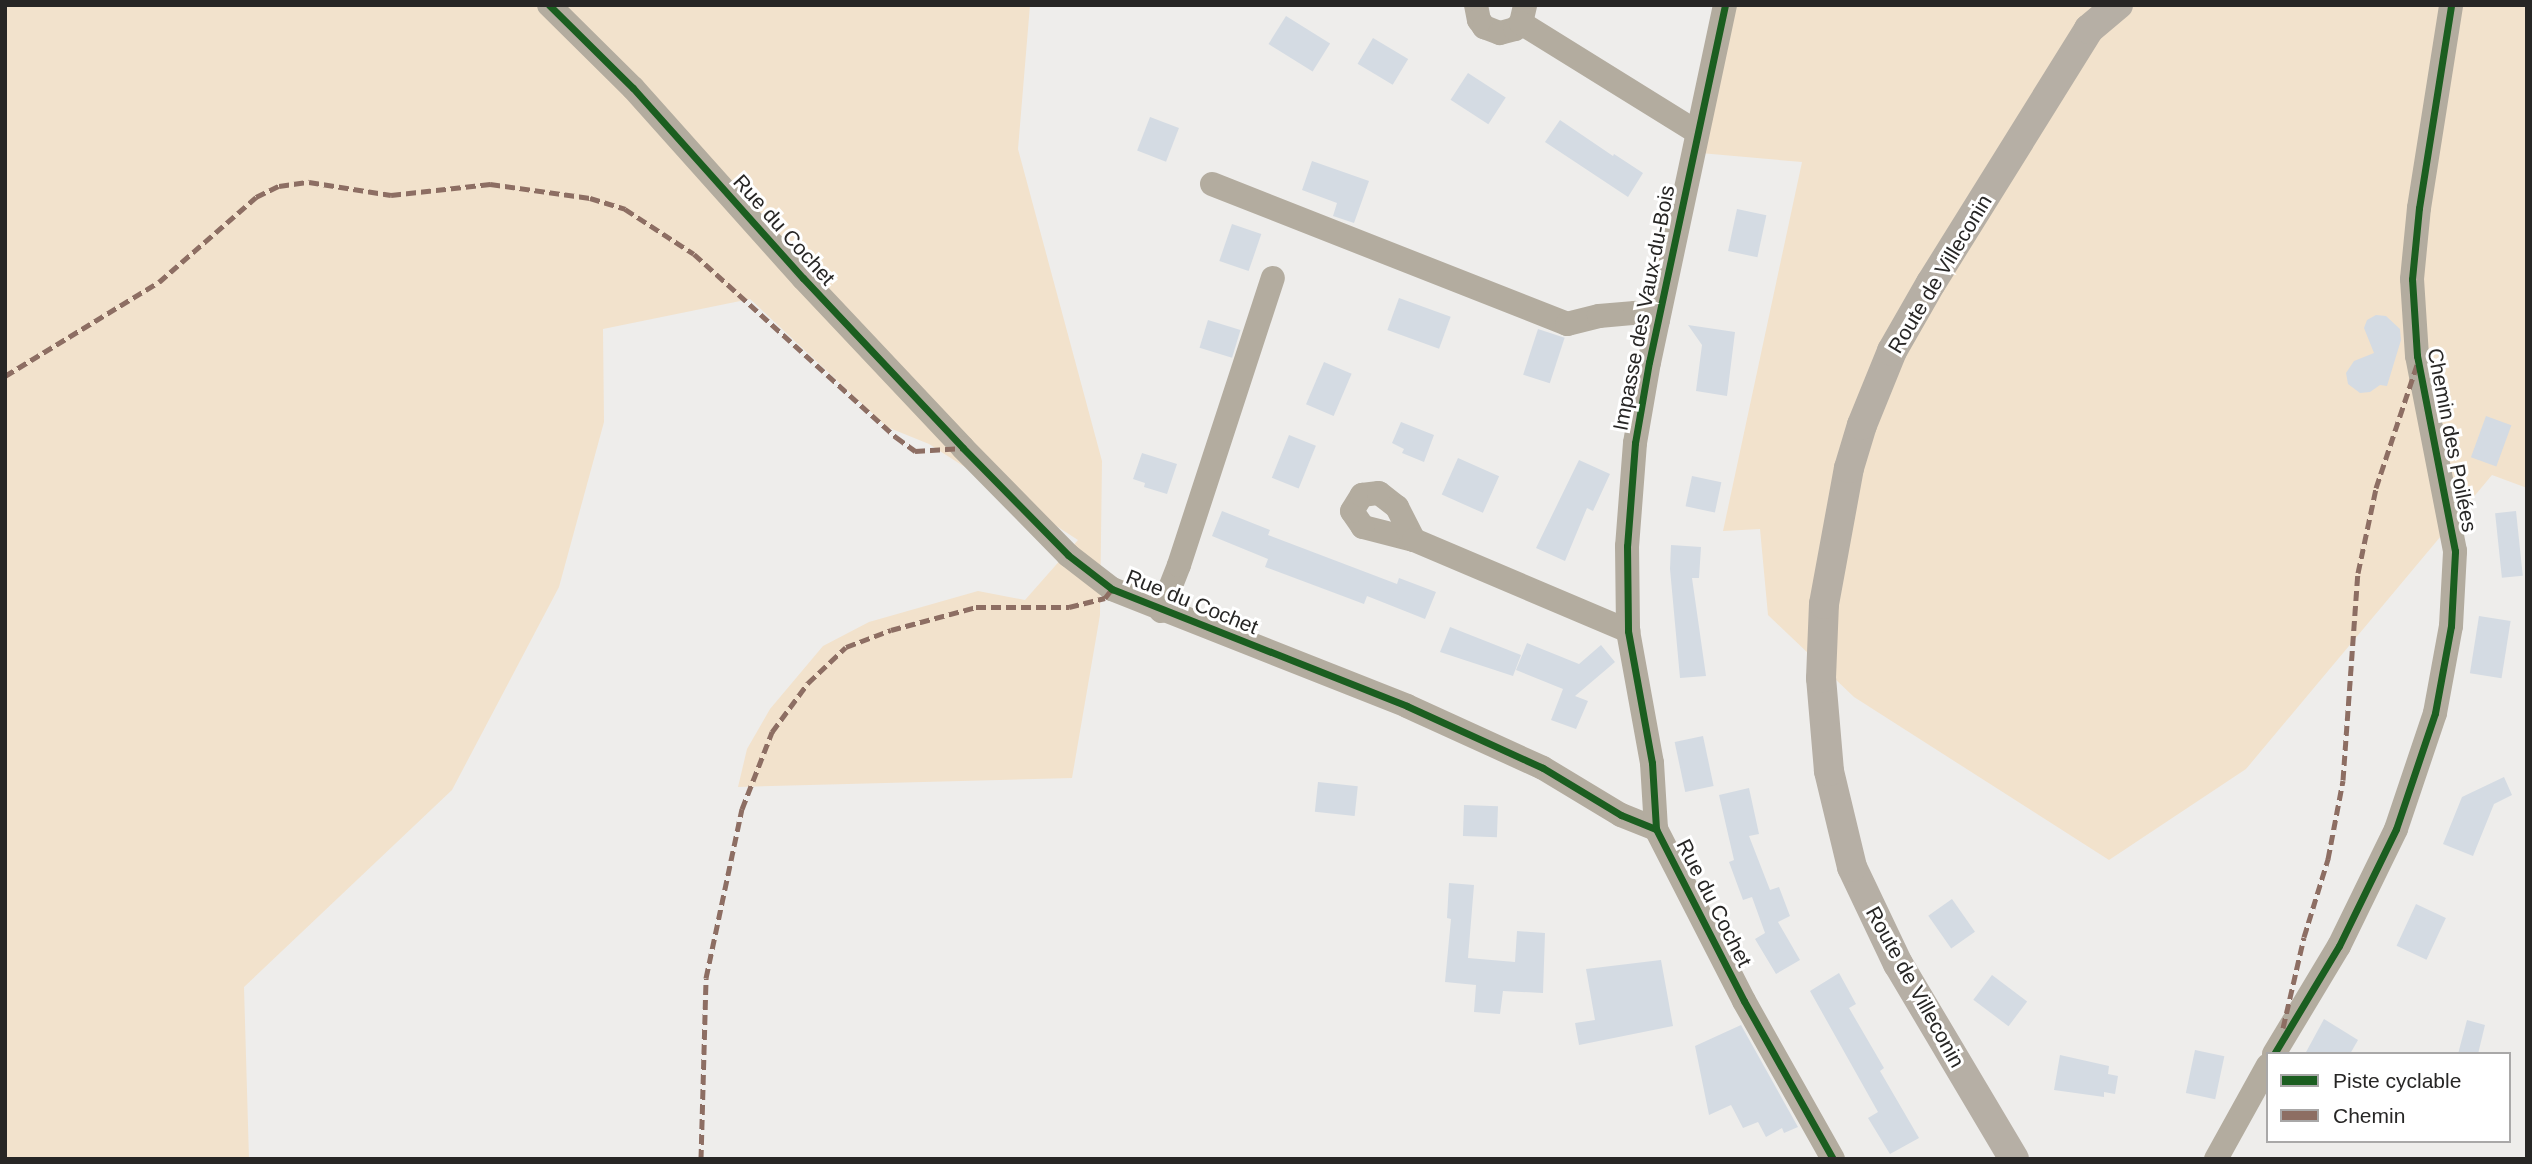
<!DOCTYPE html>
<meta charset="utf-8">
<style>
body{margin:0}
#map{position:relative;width:2532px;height:1164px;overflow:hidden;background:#eeedeb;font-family:Helvetica,sans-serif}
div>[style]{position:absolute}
.green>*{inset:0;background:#f2e2cc}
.building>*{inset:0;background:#d4dbe3;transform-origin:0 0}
.minor>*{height:24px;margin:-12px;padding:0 12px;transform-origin:12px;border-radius:12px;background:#b3ac9f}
.major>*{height:30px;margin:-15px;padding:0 15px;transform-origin:15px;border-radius:15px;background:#b6afa5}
.quiet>*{height:5px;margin-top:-2.5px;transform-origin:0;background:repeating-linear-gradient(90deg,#8d6e63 0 10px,transparent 0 15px)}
.cycleway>*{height:7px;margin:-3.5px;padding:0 3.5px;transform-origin:3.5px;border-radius:3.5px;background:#1b5e20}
span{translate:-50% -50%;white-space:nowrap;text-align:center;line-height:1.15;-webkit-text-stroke:6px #fff;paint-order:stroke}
.street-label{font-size:21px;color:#272625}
.frame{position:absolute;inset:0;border:7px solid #272625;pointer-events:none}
.legend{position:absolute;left:2266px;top:1052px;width:245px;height:91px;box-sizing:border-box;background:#fff;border:2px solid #a9a8a8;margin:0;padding:9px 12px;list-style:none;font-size:21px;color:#272625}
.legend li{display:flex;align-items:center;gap:14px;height:35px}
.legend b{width:35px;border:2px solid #a9a8a8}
</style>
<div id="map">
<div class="green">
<i style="clip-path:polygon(5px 5px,1030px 5px,1018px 149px,1102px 461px,1100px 615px,1072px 778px,738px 787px,747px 749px,770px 709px,823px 646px,869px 622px,978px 591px,1025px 600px,1078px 540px,929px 444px,887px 427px,750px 299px,603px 329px,604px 422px,559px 587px,452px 790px,244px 987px,249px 1159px,5px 1159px)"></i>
<i style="clip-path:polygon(1731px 5px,2527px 5px,2527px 488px,2492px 475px,2246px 769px,2109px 860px,1854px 697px,1768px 615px,1760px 529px,1723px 531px,1802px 162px,1700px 153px)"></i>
</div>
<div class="building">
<i style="left:1286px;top:16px;width:52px;height:33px;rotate:32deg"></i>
<i style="left:1373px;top:38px;width:41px;height:30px;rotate:31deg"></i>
<i style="left:1468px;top:73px;width:45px;height:32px;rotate:33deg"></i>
<i style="left:1150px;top:117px;width:31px;height:36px;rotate:21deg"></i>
<i style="clip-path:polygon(1560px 120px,1613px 156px,1614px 154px,1643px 173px,1628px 197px,1545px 142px)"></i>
<i style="clip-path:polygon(1312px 161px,1369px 181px,1354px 223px,1333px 216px,1337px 203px,1302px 190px)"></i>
<i style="left:1737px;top:209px;width:30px;height:43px;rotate:12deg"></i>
<i style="left:1232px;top:224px;width:31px;height:39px;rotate:19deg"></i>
<i style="left:1399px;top:298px;width:55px;height:34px;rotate:20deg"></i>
<i style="clip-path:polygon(2376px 315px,2386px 316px,2400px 329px,2401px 340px,2387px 386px,2380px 385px,2370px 392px,2360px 393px,2348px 384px,2346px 373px,2354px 361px,2374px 353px,2364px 328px,2367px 320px)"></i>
<i style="left:1208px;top:320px;width:34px;height:29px;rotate:17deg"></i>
<i style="clip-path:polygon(1688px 325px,1735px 332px,1727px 396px,1696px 391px,1702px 345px)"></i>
<i style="left:1538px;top:329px;width:28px;height:48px;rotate:18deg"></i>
<i style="left:1324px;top:362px;width:30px;height:46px;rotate:23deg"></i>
<i style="left:2486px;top:416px;width:27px;height:44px;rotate:20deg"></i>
<i style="clip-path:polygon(1401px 422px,1434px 435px,1424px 462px,1402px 453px,1404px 449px,1392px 443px)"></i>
<i style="left:1289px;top:435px;width:29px;height:46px;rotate:22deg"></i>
<i style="clip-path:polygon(1142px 453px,1177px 464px,1167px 494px,1144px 487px,1145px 483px,1133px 479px)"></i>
<i style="left:1458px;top:458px;width:45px;height:40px;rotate:24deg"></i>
<i style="clip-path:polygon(1579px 460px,1610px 474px,1593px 511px,1587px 508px,1565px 561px,1536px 548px)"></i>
<i style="left:1692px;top:476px;width:30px;height:31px;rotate:12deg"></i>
<i style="clip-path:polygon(1222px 511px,1270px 530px,1268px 535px,1397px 584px,1399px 578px,1436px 592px,1425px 619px,1367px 596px,1364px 604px,1265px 567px,1268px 559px,1212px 536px)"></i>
<i style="left:2516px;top:511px;width:65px;height:21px;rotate:84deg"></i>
<i style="clip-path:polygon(1671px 545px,1701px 547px,1699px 578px,1692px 578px,1706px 676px,1680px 678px,1670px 569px)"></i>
<i style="left:2479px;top:616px;width:32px;height:58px;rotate:9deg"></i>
<i style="clip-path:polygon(1450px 627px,1521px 655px,1513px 676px,1440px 652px)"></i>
<i style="clip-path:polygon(1527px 643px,1579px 664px,1601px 645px,1615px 662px,1575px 696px,1588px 701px,1576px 729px,1551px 720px,1563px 689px,1516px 670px)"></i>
<i style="left:1703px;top:736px;width:51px;height:29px;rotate:78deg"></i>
<i style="clip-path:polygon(2504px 777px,2512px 795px,2494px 804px,2473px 856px,2443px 844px,2462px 797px)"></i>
<i style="left:1318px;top:782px;width:40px;height:30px;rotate:6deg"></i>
<i style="clip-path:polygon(1749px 788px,1759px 834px,1749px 836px,1770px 890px,1779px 887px,1790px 916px,1778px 922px,1800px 960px,1776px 974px,1755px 939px,1765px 933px,1752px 897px,1743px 900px,1729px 862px,1734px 860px,1719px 795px)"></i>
<i style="left:1464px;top:805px;width:34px;height:31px;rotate:2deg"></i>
<i style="clip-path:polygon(1449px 883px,1474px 885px,1468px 958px,1515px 962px,1517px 931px,1545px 933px,1543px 993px,1503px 991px,1500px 1014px,1474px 1012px,1476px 985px,1445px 982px,1451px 919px,1447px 918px)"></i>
<i style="left:1952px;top:899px;width:40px;height:29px;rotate:55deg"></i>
<i style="left:2416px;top:904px;width:33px;height:46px;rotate:25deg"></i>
<i style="clip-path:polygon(1661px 960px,1673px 1026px,1579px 1045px,1575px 1023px,1595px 1020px,1586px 969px)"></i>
<i style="clip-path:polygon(1839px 973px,1856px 1004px,1849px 1008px,1884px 1068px,1880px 1071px,1919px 1138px,1890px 1154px,1868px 1118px,1878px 1112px,1810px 991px)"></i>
<i style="left:1992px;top:975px;width:44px;height:31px;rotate:37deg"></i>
<i style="clip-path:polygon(2324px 1019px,2358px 1040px,2350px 1054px,2305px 1054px)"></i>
<i style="clip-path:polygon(2467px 1020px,2485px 1025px,2478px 1054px,2458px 1054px)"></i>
<i style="clip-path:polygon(1741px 1025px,1798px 1127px,1784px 1133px,1782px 1128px,1766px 1137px,1758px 1122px,1743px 1128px,1731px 1105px,1709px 1115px,1695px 1046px)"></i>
<i style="left:2195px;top:1050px;width:30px;height:44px;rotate:12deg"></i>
<i style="clip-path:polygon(2060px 1055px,2109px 1066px,2108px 1074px,2118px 1076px,2115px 1094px,2104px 1092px,2104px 1097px,2054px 1090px)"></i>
</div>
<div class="minor">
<i style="left:549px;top:5px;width:118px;rotate:44.7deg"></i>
<i style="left:633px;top:88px;width:255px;rotate:48.2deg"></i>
<i style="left:803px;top:278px;width:233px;rotate:46.7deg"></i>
<i style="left:963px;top:448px;width:150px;rotate:45.5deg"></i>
<i style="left:1068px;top:555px;width:56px;rotate:37.7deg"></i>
<i style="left:1112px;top:589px;width:317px;rotate:21.6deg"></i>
<i style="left:1407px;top:706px;width:149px;rotate:24.5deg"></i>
<i style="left:1543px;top:768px;width:91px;rotate:31.1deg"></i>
<i style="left:1621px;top:815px;width:38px;rotate:22deg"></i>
<i style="left:1476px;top:5px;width:15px;rotate:79deg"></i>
<i style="left:1479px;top:20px;width:9px;rotate:54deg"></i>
<i style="left:1484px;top:27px;width:17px;rotate:21deg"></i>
<i style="left:1500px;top:33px;width:16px;rotate:-15deg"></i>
<i style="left:1515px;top:29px;width:8px;rotate:-45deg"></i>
<i style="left:1521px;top:23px;width:18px;rotate:-77deg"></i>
<i style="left:1725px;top:5px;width:365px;rotate:102deg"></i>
<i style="left:1649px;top:362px;width:82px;rotate:99.8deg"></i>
<i style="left:1635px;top:443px;width:103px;rotate:94.4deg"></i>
<i style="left:1627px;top:546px;width:85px;rotate:89.3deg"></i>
<i style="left:1628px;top:631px;width:134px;rotate:79.7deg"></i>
<i style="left:1652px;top:763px;width:66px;rotate:86.5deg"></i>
<i style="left:1656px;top:829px;width:193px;rotate:62.9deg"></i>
<i style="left:1744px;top:1001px;width:181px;rotate:60.6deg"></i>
<i style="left:1521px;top:23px;width:207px;rotate:31.8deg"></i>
<i style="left:1212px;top:184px;width:382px;rotate:21.5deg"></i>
<i style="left:1567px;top:324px;width:33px;rotate:-14deg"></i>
<i style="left:1599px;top:316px;width:36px;rotate:-5deg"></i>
<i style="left:1635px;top:313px;width:24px;rotate:17deg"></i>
<i style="left:1414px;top:540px;width:53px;rotate:-165.7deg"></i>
<i style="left:1363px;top:527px;width:19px;rotate:-125deg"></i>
<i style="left:1352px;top:511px;width:19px;rotate:-58deg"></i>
<i style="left:1362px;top:495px;width:17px;rotate:-7deg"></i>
<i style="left:1379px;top:493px;width:23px;rotate:38deg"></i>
<i style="left:1397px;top:507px;width:37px;rotate:63deg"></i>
<i style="left:1414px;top:540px;width:233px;rotate:23deg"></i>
<i style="left:1161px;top:611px;width:49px;rotate:-68.6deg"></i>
<i style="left:1179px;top:565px;width:302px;rotate:-71.9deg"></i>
<i style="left:2274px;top:1054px;width:126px;rotate:-59deg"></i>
<i style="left:2339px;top:946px;width:130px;rotate:-64deg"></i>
<i style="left:2396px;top:829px;width:122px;rotate:-71.4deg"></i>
<i style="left:2435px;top:713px;width:88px;rotate:-79.6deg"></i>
<i style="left:2451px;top:626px;width:75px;rotate:-86.9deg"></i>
<i style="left:2455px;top:551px;width:199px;rotate:-101deg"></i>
<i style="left:2417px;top:356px;width:77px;rotate:-93.7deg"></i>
<i style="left:2412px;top:279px;width:71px;rotate:-84.4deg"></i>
<i style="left:2419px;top:208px;width:206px;rotate:-81deg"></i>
<i style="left:2216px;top:1159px;width:107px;rotate:-61deg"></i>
</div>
<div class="major">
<i style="left:2014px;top:1159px;width:227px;rotate:-120.7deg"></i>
<i style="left:1898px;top:964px;width:107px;rotate:-115.4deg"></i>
<i style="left:1852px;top:867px;width:99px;rotate:-103.5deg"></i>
<i style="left:1829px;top:771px;width:93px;rotate:-94.9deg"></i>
<i style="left:1821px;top:678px;width:74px;rotate:-87.7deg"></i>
<i style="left:1824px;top:604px;width:138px;rotate:-79.6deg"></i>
<i style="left:1849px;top:468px;width:45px;rotate:-73.2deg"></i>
<i style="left:1862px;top:425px;width:80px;rotate:-67.9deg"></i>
<i style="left:1892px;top:351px;width:78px;rotate:-60.2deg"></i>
<i style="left:1931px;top:283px;width:299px;rotate:-58.1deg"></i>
<i style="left:2089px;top:29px;width:38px;rotate:-40deg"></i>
</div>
<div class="quiet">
<i style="left:5px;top:376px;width:180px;rotate:-31.4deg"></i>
<i style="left:159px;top:282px;width:129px;rotate:-41.2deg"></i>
<i style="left:256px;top:197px;width:25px;rotate:-26deg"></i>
<i style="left:279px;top:186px;width:30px;rotate:-8deg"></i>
<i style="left:309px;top:182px;width:83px;rotate:9deg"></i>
<i style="left:391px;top:195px;width:100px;rotate:-6.3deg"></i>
<i style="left:490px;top:184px;width:101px;rotate:8deg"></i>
<i style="left:590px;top:198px;width:37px;rotate:17deg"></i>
<i style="left:625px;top:209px;width:82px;rotate:33.1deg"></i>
<i style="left:694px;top:254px;width:273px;rotate:42.2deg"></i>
<i style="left:896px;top:437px;width:24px;rotate:36deg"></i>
<i style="left:915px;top:451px;width:48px;rotate:-3.6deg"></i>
<i style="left:2283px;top:1028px;width:93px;rotate:-77deg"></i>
<i style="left:2304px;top:937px;width:82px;rotate:-72.9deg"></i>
<i style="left:2328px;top:859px;width:80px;rotate:-79.2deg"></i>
<i style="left:2343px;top:780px;width:208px;rotate:-85.9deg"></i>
<i style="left:2358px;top:573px;width:87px;rotate:-78deg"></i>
<i style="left:2376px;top:488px;width:130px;rotate:-71.6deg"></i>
<i style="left:701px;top:1159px;width:181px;rotate:-88.4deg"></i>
<i style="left:706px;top:978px;width:173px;rotate:-78deg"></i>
<i style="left:742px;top:809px;width:83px;rotate:-68.7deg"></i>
<i style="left:772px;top:732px;width:61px;rotate:-53.7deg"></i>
<i style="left:808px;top:683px;width:52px;rotate:-43.5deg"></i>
<i style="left:846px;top:647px;width:48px;rotate:-20.7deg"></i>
<i style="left:891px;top:630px;width:88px;rotate:-15.1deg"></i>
<i style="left:976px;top:607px;width:93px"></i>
<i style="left:1069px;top:607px;width:37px;rotate:-14deg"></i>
<i style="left:1105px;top:598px;width:11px;rotate:-52deg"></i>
</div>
<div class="cycleway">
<i style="left:549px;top:5px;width:118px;rotate:44.7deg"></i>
<i style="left:633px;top:88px;width:255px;rotate:48.2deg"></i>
<i style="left:803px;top:278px;width:233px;rotate:46.7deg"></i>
<i style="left:963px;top:448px;width:150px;rotate:45.5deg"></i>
<i style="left:1068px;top:555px;width:56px;rotate:37.7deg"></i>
<i style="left:1112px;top:589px;width:317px;rotate:21.6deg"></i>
<i style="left:1407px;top:706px;width:149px;rotate:24.5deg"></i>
<i style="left:1543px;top:768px;width:91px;rotate:31.1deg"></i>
<i style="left:1621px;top:815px;width:38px;rotate:22deg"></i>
<i style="left:1725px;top:5px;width:365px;rotate:102deg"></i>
<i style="left:1649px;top:362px;width:82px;rotate:99.8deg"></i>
<i style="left:1635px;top:443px;width:103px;rotate:94.4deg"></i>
<i style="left:1627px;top:546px;width:85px;rotate:89.3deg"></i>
<i style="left:1628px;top:631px;width:134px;rotate:79.7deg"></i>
<i style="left:1652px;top:763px;width:66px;rotate:86.5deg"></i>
<i style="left:1656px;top:829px;width:193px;rotate:62.9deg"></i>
<i style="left:1744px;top:1001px;width:181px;rotate:60.6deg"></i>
<i style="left:2274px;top:1054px;width:126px;rotate:-59deg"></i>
<i style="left:2339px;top:946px;width:130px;rotate:-64deg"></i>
<i style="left:2396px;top:829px;width:122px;rotate:-71.4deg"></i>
<i style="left:2435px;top:713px;width:88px;rotate:-79.6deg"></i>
<i style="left:2451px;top:626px;width:75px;rotate:-86.9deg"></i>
<i style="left:2455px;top:551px;width:199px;rotate:-101deg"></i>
<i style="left:2417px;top:356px;width:77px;rotate:-93.7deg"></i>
<i style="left:2412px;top:279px;width:71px;rotate:-84.4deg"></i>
<i style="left:2419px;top:208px;width:206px;rotate:-81deg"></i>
</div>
<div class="street-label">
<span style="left:784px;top:230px;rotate:48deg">Rue du Cochet</span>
<span style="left:1940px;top:274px;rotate:-59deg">Route de Villeconin</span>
<span style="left:1644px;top:308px;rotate:-79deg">Impasse des Vaux-du-Bois</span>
<span style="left:2452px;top:440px;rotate:79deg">Chemin des Poilées</span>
<span style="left:1192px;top:602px;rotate:22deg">Rue du Cochet</span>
<span style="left:1714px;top:903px;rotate:63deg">Rue du Cochet</span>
<span style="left:1915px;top:987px;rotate:61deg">Route de Villeconin</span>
</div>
<div class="frame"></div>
<ul class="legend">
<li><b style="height:9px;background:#1b5e20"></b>Piste cyclable</li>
<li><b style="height:9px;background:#8d6e63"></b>Chemin</li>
</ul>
</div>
